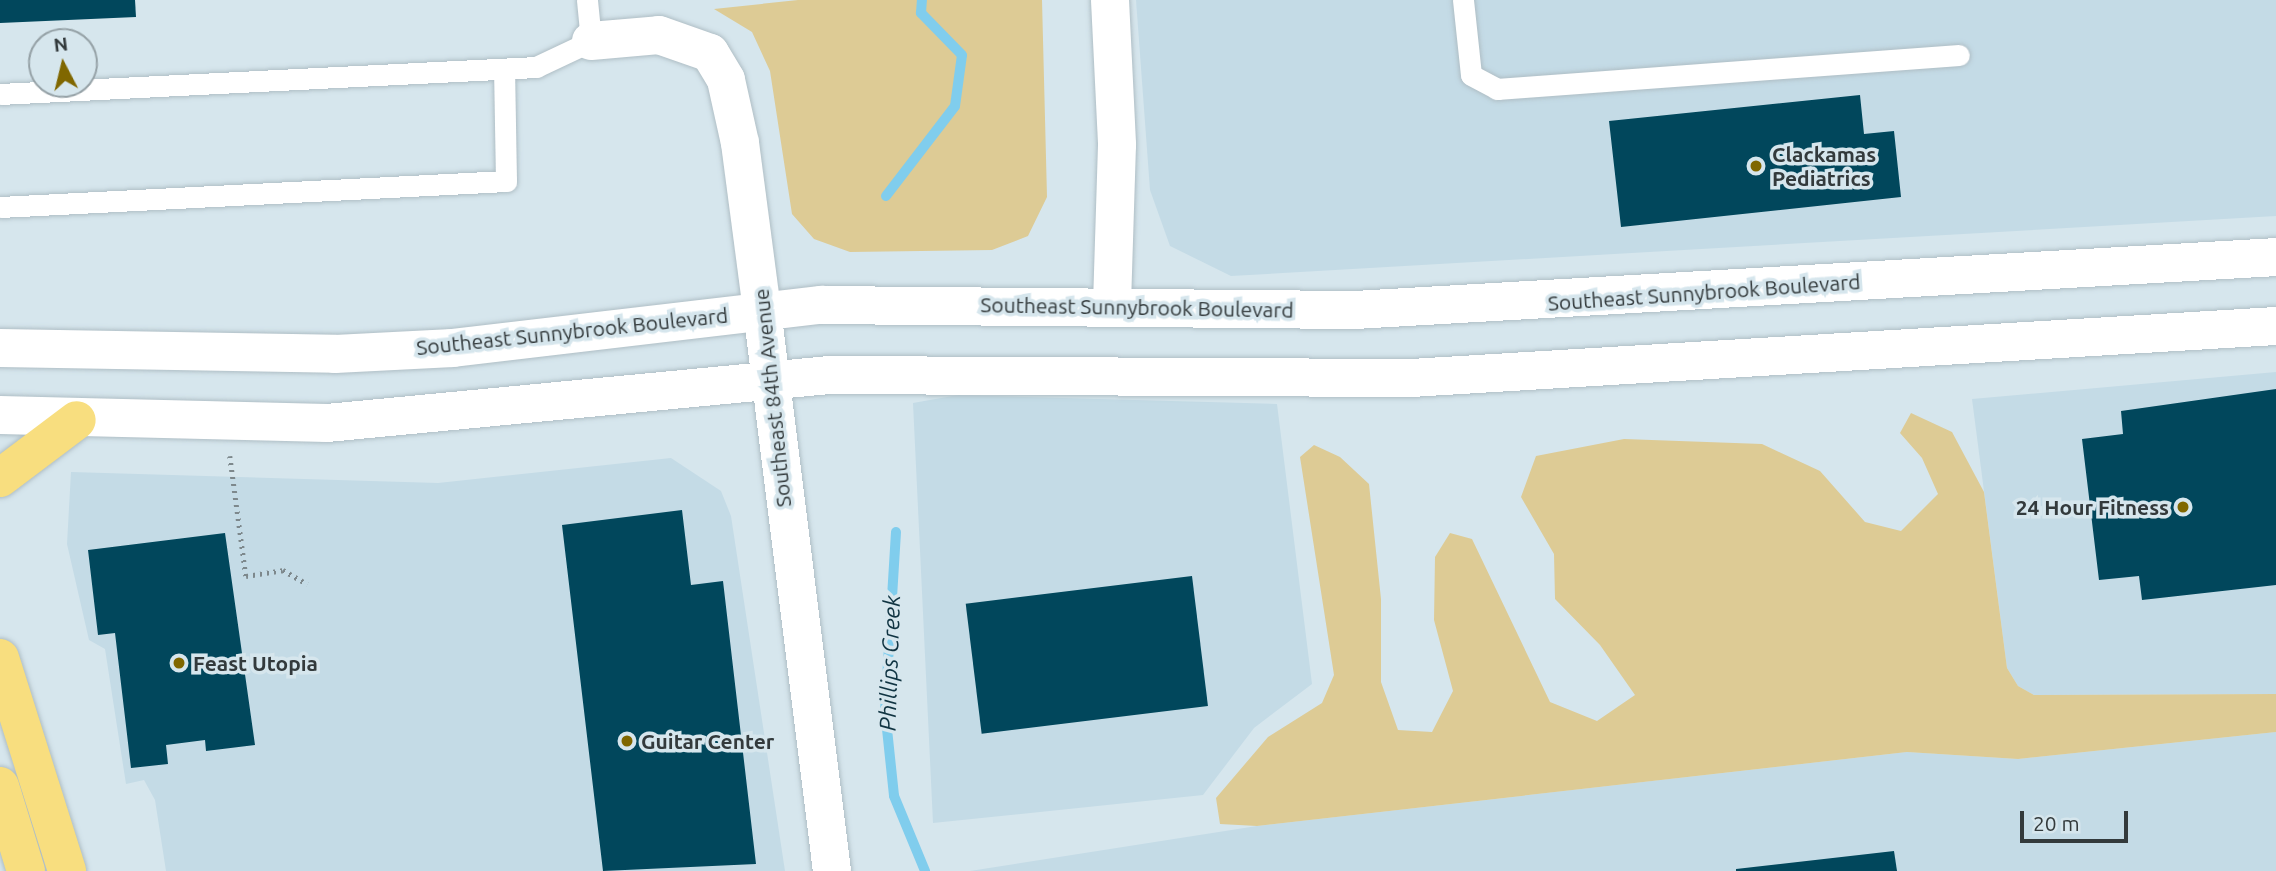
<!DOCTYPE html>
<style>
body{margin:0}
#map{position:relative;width:2276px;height:871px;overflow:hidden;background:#d6e6ed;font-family:Ubuntu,sans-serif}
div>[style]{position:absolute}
.built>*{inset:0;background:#c4dbe6}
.green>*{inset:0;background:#ddcb95}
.stream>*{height:10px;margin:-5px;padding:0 5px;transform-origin:5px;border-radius:5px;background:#80cded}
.building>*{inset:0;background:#01475c;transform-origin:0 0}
.path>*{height:4.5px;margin-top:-2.25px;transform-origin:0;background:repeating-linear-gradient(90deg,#7d888c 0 2px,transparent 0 7px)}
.roads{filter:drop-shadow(0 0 2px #afbec5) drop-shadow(0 0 2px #afbec5)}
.lane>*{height:21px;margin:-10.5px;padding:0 10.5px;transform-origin:10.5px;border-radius:10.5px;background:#fff}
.street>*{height:38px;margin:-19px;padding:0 19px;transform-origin:19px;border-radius:19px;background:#fff}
.secondary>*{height:38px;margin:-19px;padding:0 19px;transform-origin:19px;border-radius:19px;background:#fff}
.primary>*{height:38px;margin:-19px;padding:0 19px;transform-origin:19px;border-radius:19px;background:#f8de7f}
.dots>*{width:19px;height:19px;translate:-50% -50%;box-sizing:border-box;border:4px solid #d6e6ed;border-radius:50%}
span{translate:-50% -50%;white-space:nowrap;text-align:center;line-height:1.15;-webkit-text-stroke:7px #d6e6ed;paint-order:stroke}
.poi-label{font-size:21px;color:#333a3c;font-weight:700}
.left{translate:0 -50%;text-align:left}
.right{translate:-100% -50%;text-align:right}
.street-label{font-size:21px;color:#333a3c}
.water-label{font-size:23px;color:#103442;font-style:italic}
.north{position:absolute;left:28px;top:28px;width:70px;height:70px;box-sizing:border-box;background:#d6e6ed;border:2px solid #95a1a6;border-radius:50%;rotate:353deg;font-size:19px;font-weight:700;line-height:28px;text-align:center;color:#333a3c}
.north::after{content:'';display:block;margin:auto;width:24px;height:32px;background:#806700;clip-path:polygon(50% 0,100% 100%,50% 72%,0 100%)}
.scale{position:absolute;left:2020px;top:811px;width:108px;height:32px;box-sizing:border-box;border:4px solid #333a3c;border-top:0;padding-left:9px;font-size:21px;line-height:24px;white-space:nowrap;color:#333a3c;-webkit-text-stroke:5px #d6e6ed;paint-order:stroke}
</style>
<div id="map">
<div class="built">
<i style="clip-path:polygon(1136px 0,2276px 0,2276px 216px,1231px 276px,1170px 246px,1150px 190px)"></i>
<i style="clip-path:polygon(2276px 372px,2276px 694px,2034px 695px,2018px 686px,2007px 668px,1972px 399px)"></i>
<i style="clip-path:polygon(958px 395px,1277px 404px,1312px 684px,1254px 728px,1203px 795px,933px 823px,913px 403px)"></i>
<i style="clip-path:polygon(671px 458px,721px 491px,731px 516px,785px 871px,166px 871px,155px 800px,144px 780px,126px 784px,105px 649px,89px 640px,67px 544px,71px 472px,438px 483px)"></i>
<i style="clip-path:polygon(2276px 732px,2276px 871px,970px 871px,1257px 826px,1907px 752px,2018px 759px)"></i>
</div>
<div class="green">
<i style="clip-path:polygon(798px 0,1042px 0,1047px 197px,1028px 236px,992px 250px,850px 252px,814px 239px,792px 214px,770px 71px,752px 32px,714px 9px)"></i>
<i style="clip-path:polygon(1911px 413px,1952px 432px,1984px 492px,2007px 668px,2018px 686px,2034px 695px,2276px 694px,2276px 732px,2018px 759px,1907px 752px,1257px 826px,1220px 824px,1216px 798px,1268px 737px,1322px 703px,1334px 675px,1300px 457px,1314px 445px,1340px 457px,1369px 484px,1381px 599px,1381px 682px,1398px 730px,1432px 732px,1453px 691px,1434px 620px,1435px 557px,1450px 533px,1472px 539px,1550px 702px,1597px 721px,1635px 695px,1600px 645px,1555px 599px,1554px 554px,1521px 497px,1536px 456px,1624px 439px,1762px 444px,1820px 471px,1865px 522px,1901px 531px,1938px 494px,1922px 458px,1900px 433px)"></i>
</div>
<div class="stream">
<i style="left:886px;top:196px;width:113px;rotate:-52.5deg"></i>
<i style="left:955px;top:106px;width:51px;rotate:-82.2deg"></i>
<i style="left:962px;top:55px;width:59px;rotate:-134.3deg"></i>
<i style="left:921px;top:13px;width:13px;rotate:-86deg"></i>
<i style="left:896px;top:532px;width:178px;rotate:93.5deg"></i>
<i style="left:885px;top:710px;width:86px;rotate:84deg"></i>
<i style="left:894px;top:796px;width:81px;rotate:67.5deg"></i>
</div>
<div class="building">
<i style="clip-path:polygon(0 0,135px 0,136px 17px,0 23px)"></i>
<i style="clip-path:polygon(1860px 95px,1864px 134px,1894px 131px,1901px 197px,1621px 227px,1609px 121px)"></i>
<i style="clip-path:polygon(2276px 389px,2276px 585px,2142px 600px,2139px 576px,2099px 580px,2082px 439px,2123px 434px,2121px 411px)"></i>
<i style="clip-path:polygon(682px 510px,691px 585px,723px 581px,756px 864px,603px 871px,562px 525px)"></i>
<i style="clip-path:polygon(225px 533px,255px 745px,206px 751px,205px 740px,166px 745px,168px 764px,131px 768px,115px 633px,98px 635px,88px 550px)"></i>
<i style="left:1192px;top:576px;width:131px;height:228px;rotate:83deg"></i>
<i style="clip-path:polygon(1894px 851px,1897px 871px,1736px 871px,1736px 869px)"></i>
</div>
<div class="path">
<i style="left:230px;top:456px;width:121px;rotate:82.4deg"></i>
<i style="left:246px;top:576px;width:37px;rotate:-9deg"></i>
<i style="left:283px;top:570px;width:28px;rotate:30deg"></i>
</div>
<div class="roads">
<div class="lane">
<i style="left:1463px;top:0;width:75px;rotate:83.9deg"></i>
<i style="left:1471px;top:75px;width:30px;rotate:28deg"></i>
<i style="left:1497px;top:89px;width:463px;rotate:-4.2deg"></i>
<i style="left:0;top:94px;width:537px;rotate:-2.88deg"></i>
<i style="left:536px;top:67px;width:61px;rotate:-25.3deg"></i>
<i style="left:591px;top:41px;width:41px;rotate:-95.6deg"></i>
<i style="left:0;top:207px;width:507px;rotate:-2.94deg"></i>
<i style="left:506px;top:181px;width:112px;rotate:-91deg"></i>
</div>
<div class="street">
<i style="left:591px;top:41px;width:68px;rotate:-5deg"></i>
<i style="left:659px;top:35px;width:54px;rotate:19.4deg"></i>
<i style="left:710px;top:53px;width:31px;rotate:59deg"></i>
<i style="left:726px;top:80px;width:65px;rotate:77.5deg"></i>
<i style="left:740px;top:143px;width:168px;rotate:82.5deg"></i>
</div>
<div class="secondary">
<i style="left:1110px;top:0;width:145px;rotate:87.2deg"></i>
<i style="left:1117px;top:145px;width:163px;rotate:91.8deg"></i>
<i style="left:762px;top:310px;width:565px;rotate:82.89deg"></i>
<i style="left:0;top:348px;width:335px;rotate:1deg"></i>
<i style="left:335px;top:354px;width:118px;rotate:-2.9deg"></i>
<i style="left:453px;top:348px;width:371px;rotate:-6.7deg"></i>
<i style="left:821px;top:305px;width:534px;rotate:0.54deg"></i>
<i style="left:1355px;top:310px;width:923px;rotate:-3.29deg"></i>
<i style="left:0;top:415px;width:327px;rotate:1.4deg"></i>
<i style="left:327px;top:423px;width:504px;rotate:-5.46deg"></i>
<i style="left:829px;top:375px;width:582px;rotate:0.3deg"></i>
<i style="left:1411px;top:378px;width:867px;rotate:-3.44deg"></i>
</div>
<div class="primary">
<i style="left:0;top:478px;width:96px;rotate:-37deg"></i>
<i style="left:0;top:658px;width:223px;rotate:72.5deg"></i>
<i style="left:0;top:786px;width:89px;rotate:73deg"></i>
</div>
</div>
<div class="dots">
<i style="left:1756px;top:166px;background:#806700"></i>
<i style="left:2183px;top:507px;background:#806700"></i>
<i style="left:179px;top:663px;background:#806700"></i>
<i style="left:627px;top:741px;background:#806700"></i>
</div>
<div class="poi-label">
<span class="left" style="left:1772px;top:166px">Clackamas<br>Pediatrics</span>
<span class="right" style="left:2169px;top:507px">24 Hour Fitness</span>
<span class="left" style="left:193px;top:663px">Feast Utopia</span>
<span class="left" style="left:641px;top:741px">Guitar Center</span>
</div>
<div class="street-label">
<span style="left:1704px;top:292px;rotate:-4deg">Southeast Sunnybrook Boulevard</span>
<span style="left:1137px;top:307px;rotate:1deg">Southeast Sunnybrook Boulevard</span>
<span style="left:572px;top:331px;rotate:-6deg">Southeast Sunnybrook Boulevard</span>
<span style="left:772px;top:398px;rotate:-96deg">Southeast 84th Avenue</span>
</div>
<div class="water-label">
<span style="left:890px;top:663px;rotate:-88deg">Phillips Creek</span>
</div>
<div class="north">N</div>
<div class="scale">20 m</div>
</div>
